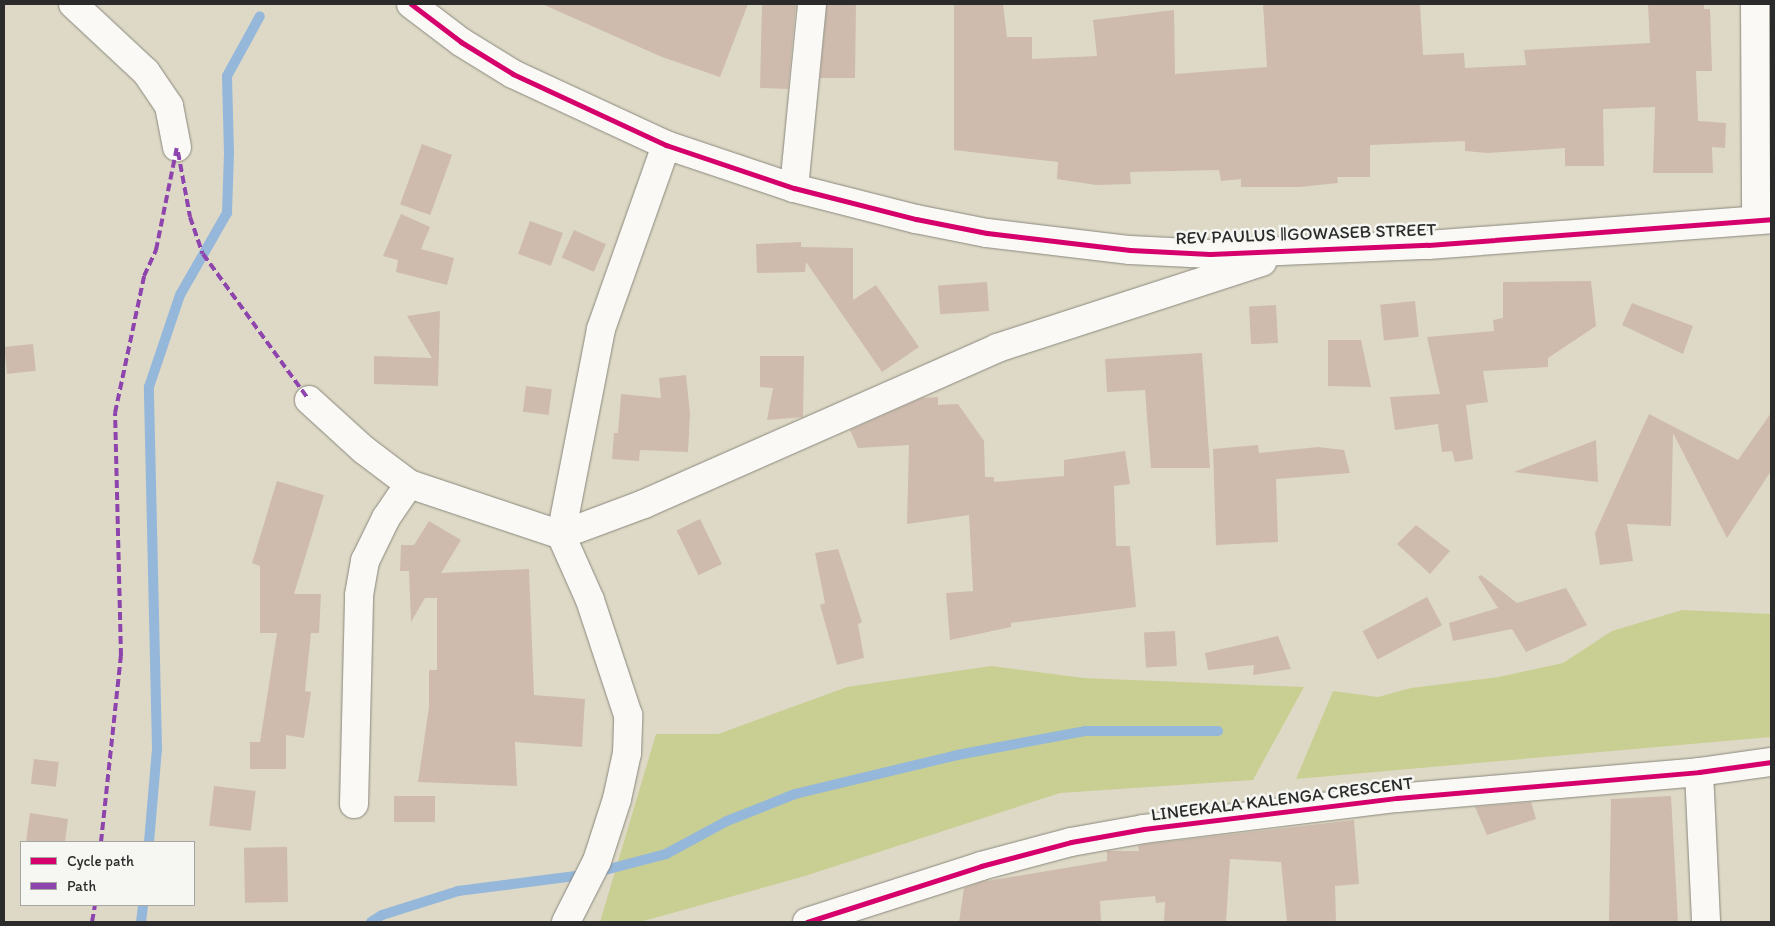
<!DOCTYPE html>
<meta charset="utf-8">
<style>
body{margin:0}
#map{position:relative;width:1775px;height:926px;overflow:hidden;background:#ded9c6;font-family:Itim,sans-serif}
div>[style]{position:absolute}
.green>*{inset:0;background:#c9cf93}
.stream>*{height:10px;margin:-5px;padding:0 5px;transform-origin:5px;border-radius:5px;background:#94b7da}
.building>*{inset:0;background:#cebbae;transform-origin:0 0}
.roads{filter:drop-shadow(0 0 1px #8a887e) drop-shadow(0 0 1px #8a887e)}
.minor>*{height:28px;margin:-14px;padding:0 14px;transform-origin:14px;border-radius:14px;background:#faf9f6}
.quiet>*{height:4px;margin-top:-2px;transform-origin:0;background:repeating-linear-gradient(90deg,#8e44ad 0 8px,transparent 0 12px)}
.cycleway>*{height:5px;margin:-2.5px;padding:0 2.5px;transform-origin:2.5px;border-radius:2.5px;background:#d6006c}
span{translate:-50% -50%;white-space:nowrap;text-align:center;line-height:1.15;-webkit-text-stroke:5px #f6f6f2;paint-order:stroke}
.street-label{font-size:18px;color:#2b2b2b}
.frame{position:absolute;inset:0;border:5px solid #2b2b2b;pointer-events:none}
.legend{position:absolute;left:20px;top:841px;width:175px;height:65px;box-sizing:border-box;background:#f6f6f2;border:1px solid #a5a5a2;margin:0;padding:6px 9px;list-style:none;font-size:15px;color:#2b2b2b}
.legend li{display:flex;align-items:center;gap:10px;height:25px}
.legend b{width:25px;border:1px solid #a5a5a2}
</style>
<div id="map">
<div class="green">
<i style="clip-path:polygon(1682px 610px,1771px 614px,1771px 737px,1296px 779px,1333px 691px,1378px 697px,1411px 688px,1499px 677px,1563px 663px,1612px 631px)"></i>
<i style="clip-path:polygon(991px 666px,1084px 678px,1304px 687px,1253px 780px,1060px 793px,805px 876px,640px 922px,600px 922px,656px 734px,718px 734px,847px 687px)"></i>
</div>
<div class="stream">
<i style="left:149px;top:842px;width:94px;rotate:-85.1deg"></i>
<i style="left:157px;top:748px;width:361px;rotate:-91.3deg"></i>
<i style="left:149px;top:387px;width:97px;rotate:-71.4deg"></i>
<i style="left:180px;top:295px;width:95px;rotate:-60.2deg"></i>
<i style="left:227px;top:213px;width:60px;rotate:-88.1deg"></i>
<i style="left:229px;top:153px;width:77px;rotate:-91.5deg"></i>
<i style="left:227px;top:76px;width:68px;rotate:-61.2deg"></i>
<i style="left:141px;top:922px;width:17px;rotate:-83deg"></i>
<i style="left:371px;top:922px;width:13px;rotate:-32deg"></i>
<i style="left:382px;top:915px;width:80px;rotate:-17.5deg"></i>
<i style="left:458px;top:891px;width:133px;rotate:-7.3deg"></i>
<i style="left:590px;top:874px;width:79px;rotate:-14.7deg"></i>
<i style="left:666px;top:854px;width:69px;rotate:-28.4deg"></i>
<i style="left:727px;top:821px;width:73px;rotate:-21.7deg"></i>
<i style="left:795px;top:794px;width:167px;rotate:-13.5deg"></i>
<i style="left:957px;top:755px;width:130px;rotate:-10.6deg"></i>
<i style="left:1085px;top:731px;width:133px"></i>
</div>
<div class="building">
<i style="clip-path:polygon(542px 4px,748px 4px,720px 77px,662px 57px)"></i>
<i style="clip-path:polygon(762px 4px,796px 4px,788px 89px,760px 88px)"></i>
<i style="clip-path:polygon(827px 4px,856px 4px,855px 78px,820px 78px)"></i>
<i style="clip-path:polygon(954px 4px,1003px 4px,1007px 37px,1032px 37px,1032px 59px,1097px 56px,1093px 20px,1174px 10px,1175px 74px,1267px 67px,1263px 4px,1420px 4px,1423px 55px,1464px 53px,1465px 68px,1526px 65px,1524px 50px,1650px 43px,1648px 4px,1704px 4px,1704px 9px,1710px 9px,1712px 71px,1696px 71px,1698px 121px,1726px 123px,1725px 148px,1712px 147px,1713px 173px,1653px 173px,1655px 107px,1603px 109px,1604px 166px,1565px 166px,1565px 148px,1487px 153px,1465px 151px,1465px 141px,1370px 145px,1370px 177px,1337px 177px,1338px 183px,1300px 187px,1241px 187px,1241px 179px,1221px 181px,1219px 170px,1130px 172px,1131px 184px,1096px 185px,1057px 179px,1058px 162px,954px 150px)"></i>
<i style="left:422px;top:144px;width:32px;height:64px;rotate:20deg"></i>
<i style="clip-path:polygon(401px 214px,430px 227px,421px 249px,454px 258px,447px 285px,396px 272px,398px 260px,383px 256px)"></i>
<i style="left:530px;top:221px;width:35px;height:35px;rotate:20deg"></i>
<i style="left:574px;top:230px;width:35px;height:30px;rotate:24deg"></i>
<i style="clip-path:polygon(801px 242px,801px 247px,853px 248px,853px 300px,876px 285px,919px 347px,882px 372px,806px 262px,805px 272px,757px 273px,756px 244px)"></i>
<i style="clip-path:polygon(1591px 281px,1596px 326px,1548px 358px,1548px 367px,1483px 371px,1488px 402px,1466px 405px,1473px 459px,1455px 462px,1452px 451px,1442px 452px,1438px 424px,1395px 430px,1390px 397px,1440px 394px,1427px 337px,1494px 331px,1493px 320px,1503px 318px,1503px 282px)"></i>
<i style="left:987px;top:282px;width:29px;height:49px;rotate:86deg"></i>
<i style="left:1415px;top:301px;width:36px;height:35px;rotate:84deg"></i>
<i style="clip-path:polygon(1632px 303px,1693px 326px,1683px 354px,1622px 325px)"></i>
<i style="left:1276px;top:305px;width:38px;height:27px;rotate:87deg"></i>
<i style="clip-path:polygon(440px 311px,438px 386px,374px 384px,374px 356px,432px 358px,407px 316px)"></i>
<i style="clip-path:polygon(1328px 340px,1361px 340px,1371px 387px,1328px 386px)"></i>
<i style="left:33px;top:344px;width:27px;height:29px;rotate:84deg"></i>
<i style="clip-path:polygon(1202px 353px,1210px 468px,1151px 468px,1145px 390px,1107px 392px,1105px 359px)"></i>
<i style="clip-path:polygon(760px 356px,804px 356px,803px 417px,767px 420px,773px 388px,760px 387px)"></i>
<i style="clip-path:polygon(686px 375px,690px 414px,688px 452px,640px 450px,639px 461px,612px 459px,614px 433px,618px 433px,621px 394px,661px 398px,659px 378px)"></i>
<i style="left:526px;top:386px;width:26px;height:26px;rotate:7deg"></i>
<i style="clip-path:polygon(938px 397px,938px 405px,958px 404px,984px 441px,985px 477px,994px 477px,994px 482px,1064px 476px,1064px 460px,1125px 451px,1130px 484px,1114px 486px,1116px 546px,1130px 546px,1136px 607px,1011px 623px,1011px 627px,950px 640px,946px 593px,973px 591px,969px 515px,907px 524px,909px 445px,858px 448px,850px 430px,922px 398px)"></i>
<i style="clip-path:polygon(1771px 413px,1771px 471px,1727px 538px,1673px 433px,1671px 526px,1627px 524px,1633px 561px,1600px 565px,1595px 533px,1649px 414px,1738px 460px)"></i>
<i style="clip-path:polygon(1596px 440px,1598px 482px,1514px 472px)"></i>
<i style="clip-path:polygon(1258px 445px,1259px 453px,1318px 447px,1344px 450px,1350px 473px,1276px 479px,1278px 542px,1216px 545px,1213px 449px)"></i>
<i style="clip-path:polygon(277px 481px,324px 495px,294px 594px,321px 594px,319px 633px,311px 633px,305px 691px,311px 692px,304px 738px,286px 735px,286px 769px,250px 769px,250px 742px,260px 742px,277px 633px,260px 633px,260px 566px,252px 563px)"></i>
<i style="left:700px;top:519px;width:50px;height:26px;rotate:64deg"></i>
<i style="clip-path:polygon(429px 521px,461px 540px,441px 573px,529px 569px,534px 695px,585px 699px,582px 747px,515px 742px,517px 786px,418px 782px,429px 707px,429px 670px,437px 670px,437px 598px,425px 598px,411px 622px,409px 571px,400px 571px,401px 545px,414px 545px)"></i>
<i style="clip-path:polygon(1416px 525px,1450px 551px,1430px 574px,1397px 544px)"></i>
<i style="clip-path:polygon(838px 549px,862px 622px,858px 624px,864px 658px,837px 665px,820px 605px,825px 603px,815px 553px)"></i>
<i style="clip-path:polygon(1481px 575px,1517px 603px,1566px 588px,1587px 625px,1526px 652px,1512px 629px,1453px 641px,1449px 623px,1498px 608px,1478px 577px)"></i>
<i style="left:1427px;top:597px;width:32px;height:73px;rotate:62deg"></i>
<i style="left:1175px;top:631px;width:35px;height:31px;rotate:87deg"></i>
<i style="clip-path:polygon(1278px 636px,1291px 669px,1253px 675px,1254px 665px,1208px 670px,1205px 653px)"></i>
<i style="left:34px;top:759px;width:25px;height:25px;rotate:7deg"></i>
<i style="left:214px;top:786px;width:42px;height:40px;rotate:7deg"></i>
<i style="left:394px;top:796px;width:41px;height:26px"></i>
<i style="clip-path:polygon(1671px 796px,1678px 922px,1609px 922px,1611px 799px)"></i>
<i style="clip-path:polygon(1531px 802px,1536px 819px,1487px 835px,1475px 807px)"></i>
<i style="clip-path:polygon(30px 813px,68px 819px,65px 842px,26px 842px)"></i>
<i style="clip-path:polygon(1354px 820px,1359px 884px,1335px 886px,1336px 922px,1287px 922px,1281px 862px,1230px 859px,1226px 922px,1164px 922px,1165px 902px,1156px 903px,1155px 896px,1100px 901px,1101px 922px,959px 922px,964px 888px,981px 882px,1107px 861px,1107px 851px,1139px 851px,1138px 846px,1146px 844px)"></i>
<i style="left:287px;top:847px;width:55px;height:43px;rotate:89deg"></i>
</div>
<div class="roads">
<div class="minor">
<i style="left:73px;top:4px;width:100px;rotate:43deg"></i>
<i style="left:146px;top:72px;width:41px;rotate:55.9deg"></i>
<i style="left:169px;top:106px;width:42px;rotate:79deg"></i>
<i style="left:411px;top:4px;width:63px;rotate:37.2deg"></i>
<i style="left:461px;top:42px;width:61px;rotate:31.6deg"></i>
<i style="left:513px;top:74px;width:169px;rotate:24.9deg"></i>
<i style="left:666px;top:145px;width:135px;rotate:18.6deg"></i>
<i style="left:794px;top:188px;width:126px;rotate:14.3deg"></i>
<i style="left:916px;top:219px;width:72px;rotate:11.2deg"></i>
<i style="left:987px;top:233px;width:144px;rotate:6.8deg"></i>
<i style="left:1130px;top:250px;width:80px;rotate:2.9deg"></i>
<i style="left:1210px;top:254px;width:218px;rotate:-2.4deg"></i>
<i style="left:1428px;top:245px;width:344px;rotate:-4.3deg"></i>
<i style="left:1755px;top:4px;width:216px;rotate:89.7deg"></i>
<i style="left:794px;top:188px;width:185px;rotate:-84.4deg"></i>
<i style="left:309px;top:400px;width:74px;rotate:42.3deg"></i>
<i style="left:364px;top:450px;width:56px;rotate:37.1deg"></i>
<i style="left:409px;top:484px;width:160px;rotate:18.5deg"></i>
<i style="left:561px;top:535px;width:89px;rotate:-20.5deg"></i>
<i style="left:644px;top:504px;width:386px;rotate:-23.8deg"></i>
<i style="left:997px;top:348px;width:279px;rotate:-18deg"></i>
<i style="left:1699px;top:772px;width:150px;rotate:87.3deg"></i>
<i style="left:354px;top:804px;width:209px;rotate:-88.6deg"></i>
<i style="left:359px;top:595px;width:35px;rotate:-80deg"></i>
<i style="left:365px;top:561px;width:48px;rotate:-64deg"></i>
<i style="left:386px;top:518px;width:41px;rotate:-55.9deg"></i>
<i style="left:566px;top:922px;width:68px;rotate:-63.1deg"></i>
<i style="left:597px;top:861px;width:65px;rotate:-72.1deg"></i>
<i style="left:617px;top:799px;width:47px;rotate:-77.7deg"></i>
<i style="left:627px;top:753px;width:38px;rotate:-88deg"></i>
<i style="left:628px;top:715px;width:121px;rotate:-108.3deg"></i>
<i style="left:590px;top:600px;width:71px;rotate:-114deg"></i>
<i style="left:561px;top:535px;width:210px;rotate:-79deg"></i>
<i style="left:601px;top:329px;width:195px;rotate:-70.5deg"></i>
<i style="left:807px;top:922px;width:183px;rotate:-17.8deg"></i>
<i style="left:981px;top:866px;width:93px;rotate:-14.9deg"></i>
<i style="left:1071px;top:842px;width:74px;rotate:-10.1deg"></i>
<i style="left:1144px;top:829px;width:255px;rotate:-7deg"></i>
<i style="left:1397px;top:798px;width:303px;rotate:-4.9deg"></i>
<i style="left:1699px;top:772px;width:73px;rotate:-7.9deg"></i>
</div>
</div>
<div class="quiet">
<i style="left:178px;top:152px;width:66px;rotate:79.5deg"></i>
<i style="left:190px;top:217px;width:39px;rotate:71deg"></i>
<i style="left:203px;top:254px;width:180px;rotate:54deg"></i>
<i style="left:101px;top:842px;width:187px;rotate:-83.9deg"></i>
<i style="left:121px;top:656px;width:243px;rotate:-91.4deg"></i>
<i style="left:115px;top:413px;width:140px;rotate:-78deg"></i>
<i style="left:144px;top:276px;width:29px;rotate:-65deg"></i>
<i style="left:156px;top:250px;width:105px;rotate:-78.5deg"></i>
<i style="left:92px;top:922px;width:17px;rotate:-80deg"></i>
</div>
<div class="cycleway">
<i style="left:411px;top:4px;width:63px;rotate:37.2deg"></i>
<i style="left:461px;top:42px;width:61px;rotate:31.6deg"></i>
<i style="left:513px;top:74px;width:169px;rotate:24.9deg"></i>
<i style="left:666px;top:145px;width:135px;rotate:18.6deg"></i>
<i style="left:794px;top:188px;width:126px;rotate:14.3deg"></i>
<i style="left:916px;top:219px;width:72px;rotate:11.2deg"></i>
<i style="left:987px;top:233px;width:144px;rotate:6.8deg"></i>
<i style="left:1130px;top:250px;width:80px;rotate:2.9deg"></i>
<i style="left:1210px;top:254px;width:218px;rotate:-2.4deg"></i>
<i style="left:1428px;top:245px;width:344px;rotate:-4.3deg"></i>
<i style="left:807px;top:922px;width:183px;rotate:-17.8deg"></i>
<i style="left:981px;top:866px;width:93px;rotate:-14.9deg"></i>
<i style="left:1071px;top:842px;width:74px;rotate:-10.1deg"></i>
<i style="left:1144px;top:829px;width:255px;rotate:-7deg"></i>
<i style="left:1397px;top:798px;width:303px;rotate:-4.9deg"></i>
<i style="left:1699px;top:772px;width:73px;rotate:-7.9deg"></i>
</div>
<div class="street-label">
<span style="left:1306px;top:234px;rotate:-2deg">REV PAULUS ǁGOWASEB STREET</span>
<span style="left:1282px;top:799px;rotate:-7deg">LINEEKALA KALENGA CRESCENT</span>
</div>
<div class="frame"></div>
<ul class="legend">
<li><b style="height:6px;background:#d6006c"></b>Cycle path</li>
<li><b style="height:6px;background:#8e44ad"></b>Path</li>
</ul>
</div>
